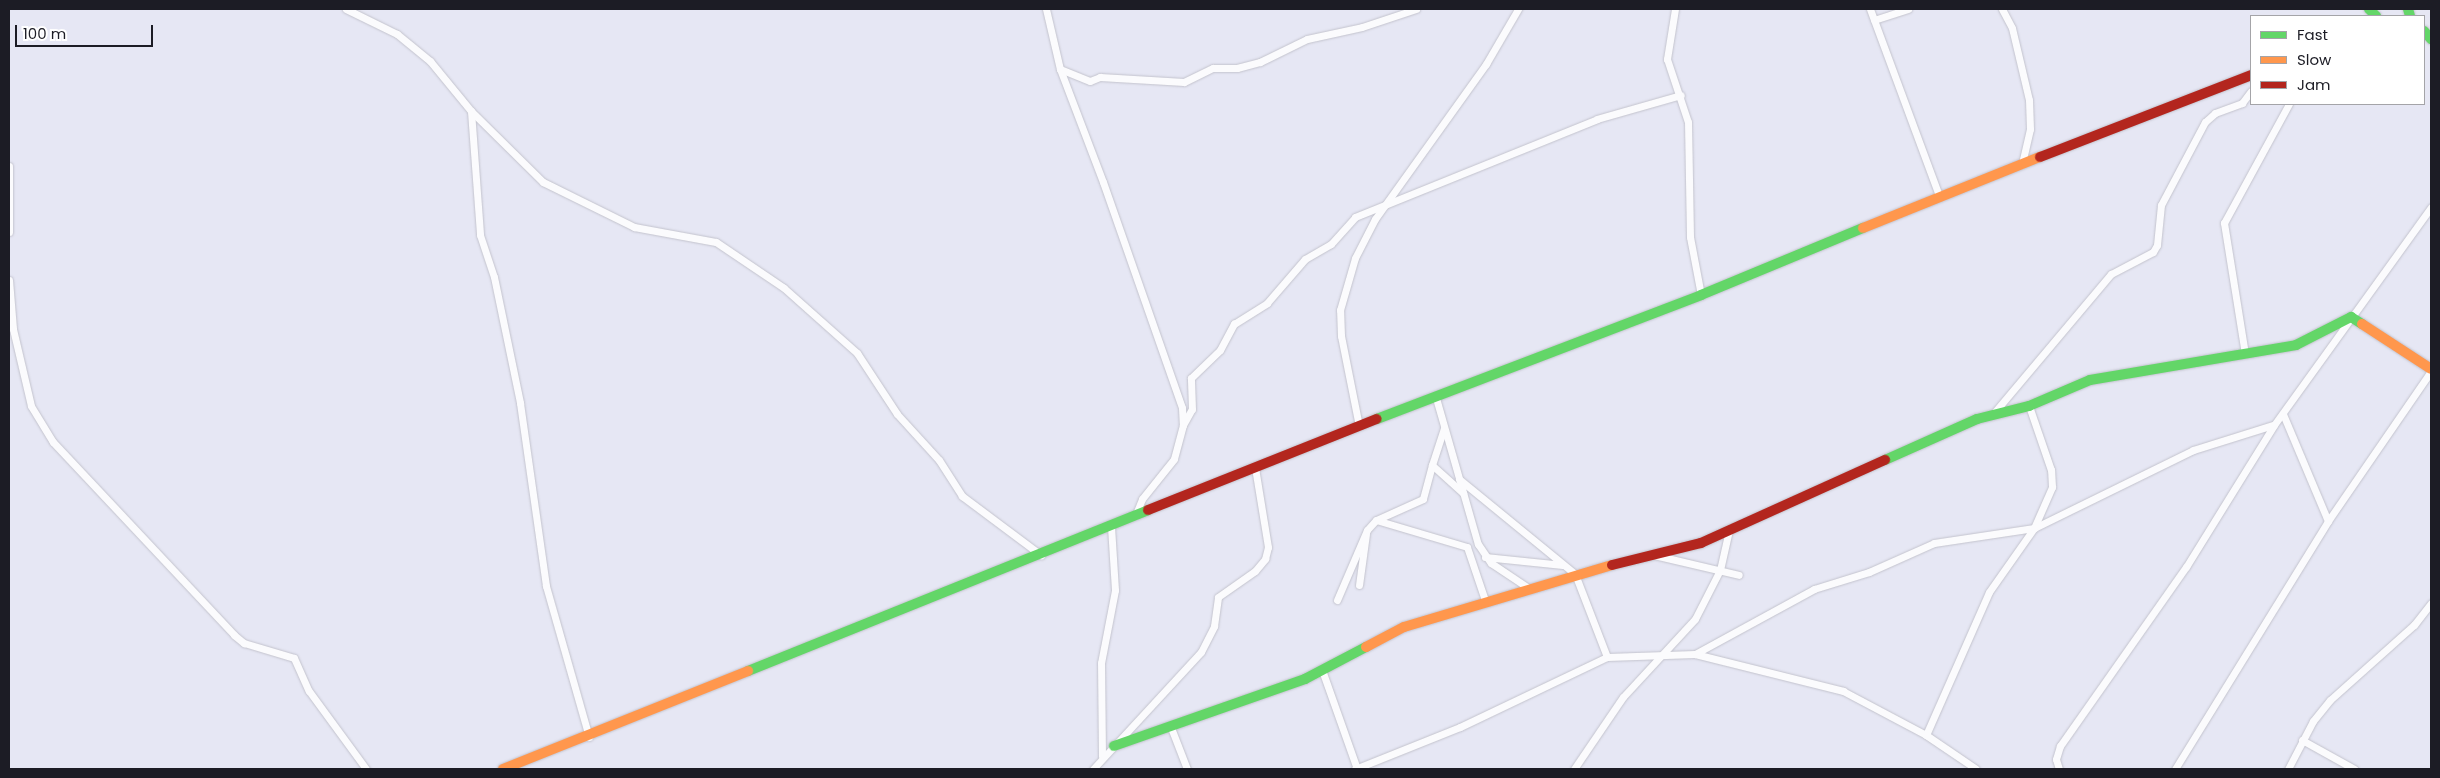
<!DOCTYPE html>
<style>
body{margin:0}
#map{position:relative;width:2440px;height:778px;overflow:hidden;background:#e6e7f4;font-family:Poppins,sans-serif}
div>[style]{position:absolute}
.roads{filter:drop-shadow(0 0 1px #c3c3cd) drop-shadow(0 0 1px #c3c3cd)}
.street>*{height:7px;margin:-3.5px;padding:0 3.5px;transform-origin:3.5px;border-radius:3.5px;background:#fbfbfd}
.fast>*{height:10px;margin:-5px;padding:0 5px;transform-origin:5px;border-radius:5px;background:#63d668}
.slow>*{height:10px;margin:-5px;padding:0 5px;transform-origin:5px;border-radius:5px;background:#ff974d}
.jam>*{height:10px;margin:-5px;padding:0 5px;transform-origin:5px;border-radius:5px;background:#b3261e}
span{translate:-50% -50%;white-space:nowrap;text-align:center;line-height:1.15;-webkit-text-stroke:4.5px #fff;paint-order:stroke}
.frame{position:absolute;inset:0;border:10px solid #1c1c25;pointer-events:none}
.legend{position:absolute;left:2250px;top:15px;width:175px;height:90px;box-sizing:border-box;background:#fff;border:1px solid #a4a4a8;margin:0;padding:6px 9px;list-style:none;font-size:15px;color:#1c1c25}
.legend li{display:flex;align-items:center;gap:10px;height:25px}
.legend b{width:25px;border:1px solid #a4a4a8}
.scale{position:absolute;left:15px;top:25px;width:138px;height:22px;box-sizing:border-box;border:2px solid #1c1c25;border-top:0;padding-left:6px;font-size:15px;line-height:18px;white-space:nowrap;color:#1c1c25;-webkit-text-stroke:4px #fff;paint-order:stroke}
</style>
<div id="map">
<div class="roads">
<div class="street">
<i style="left:346px;top:9px;width:57px;rotate:26.1deg"></i>
<i style="left:397px;top:34px;width:43px;rotate:39.3deg"></i>
<i style="left:430px;top:61px;width:65px;rotate:50.6deg"></i>
<i style="left:471px;top:111px;width:101px;rotate:44.6deg"></i>
<i style="left:543px;top:182px;width:102px;rotate:26.3deg"></i>
<i style="left:634px;top:227px;width:83px;rotate:10.4deg"></i>
<i style="left:716px;top:242px;width:82px;rotate:34.1deg"></i>
<i style="left:784px;top:288px;width:98px;rotate:41.7deg"></i>
<i style="left:857px;top:353px;width:73px;rotate:56.7deg"></i>
<i style="left:897px;top:414px;width:62px;rotate:47.6deg"></i>
<i style="left:939px;top:460px;width:43px;rotate:57.4deg"></i>
<i style="left:962px;top:496px;width:99px;rotate:36.8deg"></i>
<i style="left:1046px;top:9px;width:62px;rotate:76.9deg"></i>
<i style="left:1060px;top:69px;width:121px;rotate:69.2deg"></i>
<i style="left:1103px;top:182px;width:239px;rotate:70.7deg"></i>
<i style="left:1182px;top:408px;width:17px;rotate:87deg"></i>
<i style="left:1183px;top:425px;width:35px;rotate:105deg"></i>
<i style="left:1174px;top:459px;width:51px;rotate:128.7deg"></i>
<i style="left:1142px;top:499px;width:18px;rotate:112deg"></i>
<i style="left:1675px;top:9px;width:51px;rotate:99.1deg"></i>
<i style="left:1667px;top:59px;width:66px;rotate:71.6deg"></i>
<i style="left:1688px;top:122px;width:115px;rotate:89deg"></i>
<i style="left:1690px;top:237px;width:59px;rotate:79.3deg"></i>
<i style="left:1870px;top:9px;width:199px;rotate:69.7deg"></i>
<i style="left:2002px;top:9px;width:21px;rotate:62deg"></i>
<i style="left:2012px;top:28px;width:74px;rotate:76.7deg"></i>
<i style="left:2029px;top:100px;width:29px;rotate:88deg"></i>
<i style="left:2030px;top:129px;width:37px;rotate:103deg"></i>
<i style="left:1874px;top:20px;width:36px;rotate:-18deg"></i>
<i style="left:1060px;top:69px;width:32px;rotate:22deg"></i>
<i style="left:1090px;top:81px;width:11px;rotate:-22deg"></i>
<i style="left:1100px;top:77px;width:84px;rotate:3.4deg"></i>
<i style="left:1184px;top:82px;width:32px;rotate:-26deg"></i>
<i style="left:1213px;top:68px;width:24px"></i>
<i style="left:1237px;top:68px;width:24px;rotate:-15deg"></i>
<i style="left:1260px;top:62px;width:52px;rotate:-26.1deg"></i>
<i style="left:1307px;top:39px;width:56px;rotate:-12.3deg"></i>
<i style="left:1362px;top:27px;width:57px;rotate:-18.4deg"></i>
<i style="left:471px;top:111px;width:124px;rotate:85.8deg"></i>
<i style="left:480px;top:235px;width:44px;rotate:71.6deg"></i>
<i style="left:494px;top:277px;width:129px;rotate:78.3deg"></i>
<i style="left:520px;top:403px;width:185px;rotate:81.9deg"></i>
<i style="left:546px;top:586px;width:157px;rotate:74.1deg"></i>
<i style="left:9px;top:166px;width:66px;rotate:90deg"></i>
<i style="left:9px;top:280px;width:49px;rotate:85.3deg"></i>
<i style="left:13px;top:329px;width:79px;rotate:76.8deg"></i>
<i style="left:31px;top:406px;width:42px;rotate:58.6deg"></i>
<i style="left:53px;top:442px;width:265px;rotate:46.8deg"></i>
<i style="left:234px;top:635px;width:13px;rotate:39deg"></i>
<i style="left:244px;top:643px;width:52px;rotate:16.7deg"></i>
<i style="left:294px;top:658px;width:36px;rotate:66deg"></i>
<i style="left:309px;top:691px;width:97px;rotate:53.8deg"></i>
<i style="left:2245px;top:354px;width:133px;rotate:-99.1deg"></i>
<i style="left:2224px;top:223px;width:136px;rotate:-61.4deg"></i>
<i style="left:1436px;top:398px;width:152px;rotate:74deg"></i>
<i style="left:1478px;top:544px;width:23px;rotate:56deg"></i>
<i style="left:1491px;top:563px;width:47px;rotate:33.7deg"></i>
<i style="left:1993px;top:414px;width:183px;rotate:-49.9deg"></i>
<i style="left:2111px;top:274px;width:47px;rotate:-27.6deg"></i>
<i style="left:2153px;top:252px;width:8px;rotate:-60deg"></i>
<i style="left:2157px;top:245px;width:40px;rotate:-84.3deg"></i>
<i style="left:2161px;top:205px;width:94px;rotate:-62.1deg"></i>
<i style="left:2205px;top:122px;width:13px;rotate:-42deg"></i>
<i style="left:2215px;top:113px;width:29px;rotate:-20deg"></i>
<i style="left:2242px;top:103px;width:15px;rotate:-53deg"></i>
<i style="left:2283px;top:414px;width:116px;rotate:67.2deg"></i>
<i style="left:1183px;top:425px;width:18px;rotate:-61deg"></i>
<i style="left:1192px;top:409px;width:31px;rotate:-92deg"></i>
<i style="left:1191px;top:378px;width:40px;rotate:-44deg"></i>
<i style="left:1220px;top:350px;width:30px;rotate:-62deg"></i>
<i style="left:1234px;top:324px;width:39px;rotate:-32deg"></i>
<i style="left:1267px;top:303px;width:58px;rotate:-49.2deg"></i>
<i style="left:1305px;top:259px;width:30px;rotate:-30deg"></i>
<i style="left:1331px;top:244px;width:36px;rotate:-48deg"></i>
<i style="left:1355px;top:217px;width:261px;rotate:-22deg"></i>
<i style="left:1597px;top:119px;width:87px;rotate:-15.9deg"></i>
<i style="left:1359px;top:426px;width:92px;rotate:-101.3deg"></i>
<i style="left:1341px;top:336px;width:26px;rotate:-92deg"></i>
<i style="left:1340px;top:310px;width:54px;rotate:-73.9deg"></i>
<i style="left:1355px;top:258px;width:44px;rotate:-62.9deg"></i>
<i style="left:1375px;top:219px;width:191px;rotate:-54.4deg"></i>
<i style="left:1486px;top:64px;width:64px;rotate:-59.8deg"></i>
<i style="left:1444px;top:428px;width:39px;rotate:108deg"></i>
<i style="left:1432px;top:465px;width:42px;rotate:42.1deg"></i>
<i style="left:1432px;top:465px;width:35px;rotate:105deg"></i>
<i style="left:1423px;top:499px;width:51px;rotate:155.9deg"></i>
<i style="left:1376px;top:520px;width:95px;rotate:16.5deg"></i>
<i style="left:1467px;top:547px;width:59px;rotate:71.3deg"></i>
<i style="left:1459px;top:479px;width:150px;rotate:39.3deg"></i>
<i style="left:1575px;top:574px;width:89px;rotate:68.9deg"></i>
<i style="left:1607px;top:657px;width:88px;rotate:-2deg"></i>
<i style="left:1695px;top:654px;width:153px;rotate:14deg"></i>
<i style="left:1843px;top:691px;width:94px;rotate:27.9deg"></i>
<i style="left:1926px;top:735px;width:60px;rotate:34.2deg"></i>
<i style="left:1654px;top:555px;width:87px;rotate:13.2deg"></i>
<i style="left:1485px;top:557px;width:78px;rotate:5.9deg"></i>
<i style="left:1359px;top:585px;width:51px;rotate:-82.2deg"></i>
<i style="left:1337px;top:600px;width:76px;rotate:-66.8deg"></i>
<i style="left:1367px;top:530px;width:13px;rotate:-48deg"></i>
<i style="left:1695px;top:654px;width:136px;rotate:-28.6deg"></i>
<i style="left:1814px;top:589px;width:58px;rotate:-17.2deg"></i>
<i style="left:1869px;top:572px;width:71px;rotate:-24deg"></i>
<i style="left:1934px;top:543px;width:101px;rotate:-8.5deg"></i>
<i style="left:2034px;top:528px;width:177px;rotate:-26.1deg"></i>
<i style="left:2193px;top:450px;width:84px;rotate:-17.4deg"></i>
<i style="left:1322px;top:670px;width:105px;rotate:70.5deg"></i>
<i style="left:1170px;top:725px;width:47px;rotate:68.9deg"></i>
<i style="left:1926px;top:735px;width:156px;rotate:-66.2deg"></i>
<i style="left:1989px;top:592px;width:78px;rotate:-54.9deg"></i>
<i style="left:2034px;top:528px;width:45px;rotate:-66.3deg"></i>
<i style="left:2052px;top:487px;width:17px;rotate:-93deg"></i>
<i style="left:2051px;top:470px;width:68px;rotate:-109deg"></i>
<i style="left:2302px;top:740px;width:60px;rotate:29.1deg"></i>
<i style="left:1102px;top:756px;width:93px;rotate:-90.6deg"></i>
<i style="left:1101px;top:663px;width:74px;rotate:-79.1deg"></i>
<i style="left:1115px;top:590px;width:63px;rotate:-93.6deg"></i>
<i style="left:1093px;top:769px;width:159px;rotate:-47.3deg"></i>
<i style="left:1201px;top:652px;width:29px;rotate:-63deg"></i>
<i style="left:1214px;top:626px;width:29px;rotate:-82deg"></i>
<i style="left:1218px;top:597px;width:45px;rotate:-35.1deg"></i>
<i style="left:1255px;top:571px;width:16px;rotate:-50deg"></i>
<i style="left:1265px;top:559px;width:12px;rotate:-76deg"></i>
<i style="left:1268px;top:547px;width:80px;rotate:-99.3deg"></i>
<i style="left:1355px;top:769px;width:113px;rotate:-21.8deg"></i>
<i style="left:1460px;top:727px;width:163px;rotate:-25.5deg"></i>
<i style="left:1574px;top:769px;width:87px;rotate:-55.8deg"></i>
<i style="left:1623px;top:697px;width:106px;rotate:-47.3deg"></i>
<i style="left:1695px;top:619px;width:55px;rotate:-63deg"></i>
<i style="left:1720px;top:570px;width:41px;rotate:-77.3deg"></i>
<i style="left:2059px;top:769px;width:10px;rotate:-107deg"></i>
<i style="left:2056px;top:759px;width:14px;rotate:-73deg"></i>
<i style="left:2060px;top:746px;width:219px;rotate:-54.9deg"></i>
<i style="left:2186px;top:567px;width:167px;rotate:-58.2deg"></i>
<i style="left:2274px;top:425px;width:269px;rotate:-54.2deg"></i>
<i style="left:2175px;top:769px;width:291px;rotate:-58.3deg"></i>
<i style="left:2328px;top:521px;width:182px;rotate:-55.5deg"></i>
<i style="left:2288px;top:769px;width:54px;rotate:-62.5deg"></i>
<i style="left:2313px;top:721px;width:27px;rotate:-51deg"></i>
<i style="left:2330px;top:700px;width:113px;rotate:-41.8deg"></i>
<i style="left:2414px;top:625px;width:28px;rotate:-52deg"></i>
</div>
<div class="fast">
<i style="left:2369px;top:9px;width:10px;rotate:45deg"></i>
<i style="left:2408px;top:9px;width:7px;rotate:74deg"></i>
<i style="left:2424px;top:31px;width:11px;rotate:49deg"></i>
<i style="left:1377px;top:419px;width:347px;rotate:-20.9deg"></i>
<i style="left:1701px;top:295px;width:175px;rotate:-22.5deg"></i>
<i style="left:1885px;top:460px;width:101px;rotate:-24deg"></i>
<i style="left:1977px;top:419px;width:54px;rotate:-14deg"></i>
<i style="left:2029px;top:406px;width:66px;rotate:-23.1deg"></i>
<i style="left:2090px;top:380px;width:209px;rotate:-9.6deg"></i>
<i style="left:2296px;top:345px;width:62px;rotate:-27deg"></i>
<i style="left:2351px;top:317px;width:13px;rotate:32deg"></i>
<i style="left:748px;top:671px;width:431px;rotate:-21.9deg"></i>
<i style="left:1114px;top:746px;width:202px;rotate:-19.3deg"></i>
<i style="left:1305px;top:679px;width:69px;rotate:-27.7deg"></i>
</div>
<div class="slow">
<i style="left:1863px;top:228px;width:191px;rotate:-21.9deg"></i>
<i style="left:2362px;top:324px;width:82px;rotate:33.1deg"></i>
<i style="left:1366px;top:647px;width:43px;rotate:-27.8deg"></i>
<i style="left:1404px;top:627px;width:217px;rotate:-16.6deg"></i>
<i style="left:503px;top:769px;width:264px;rotate:-21.8deg"></i>
</div>
<div class="jam">
<i style="left:2040px;top:157px;width:226px;rotate:-21.2deg"></i>
<i style="left:1148px;top:510px;width:246px;rotate:-21.7deg"></i>
<i style="left:1612px;top:565px;width:92px;rotate:-13.9deg"></i>
<i style="left:1701px;top:543px;width:202px;rotate:-24.3deg"></i>
</div>
</div>
<div class="frame"></div>
<ul class="legend">
<li><b style="height:6px;background:#63d668"></b>Fast</li>
<li><b style="height:6px;background:#ff974d"></b>Slow</li>
<li><b style="height:6px;background:#b3261e"></b>Jam</li>
</ul>
<div class="scale">100 m</div>
</div>
